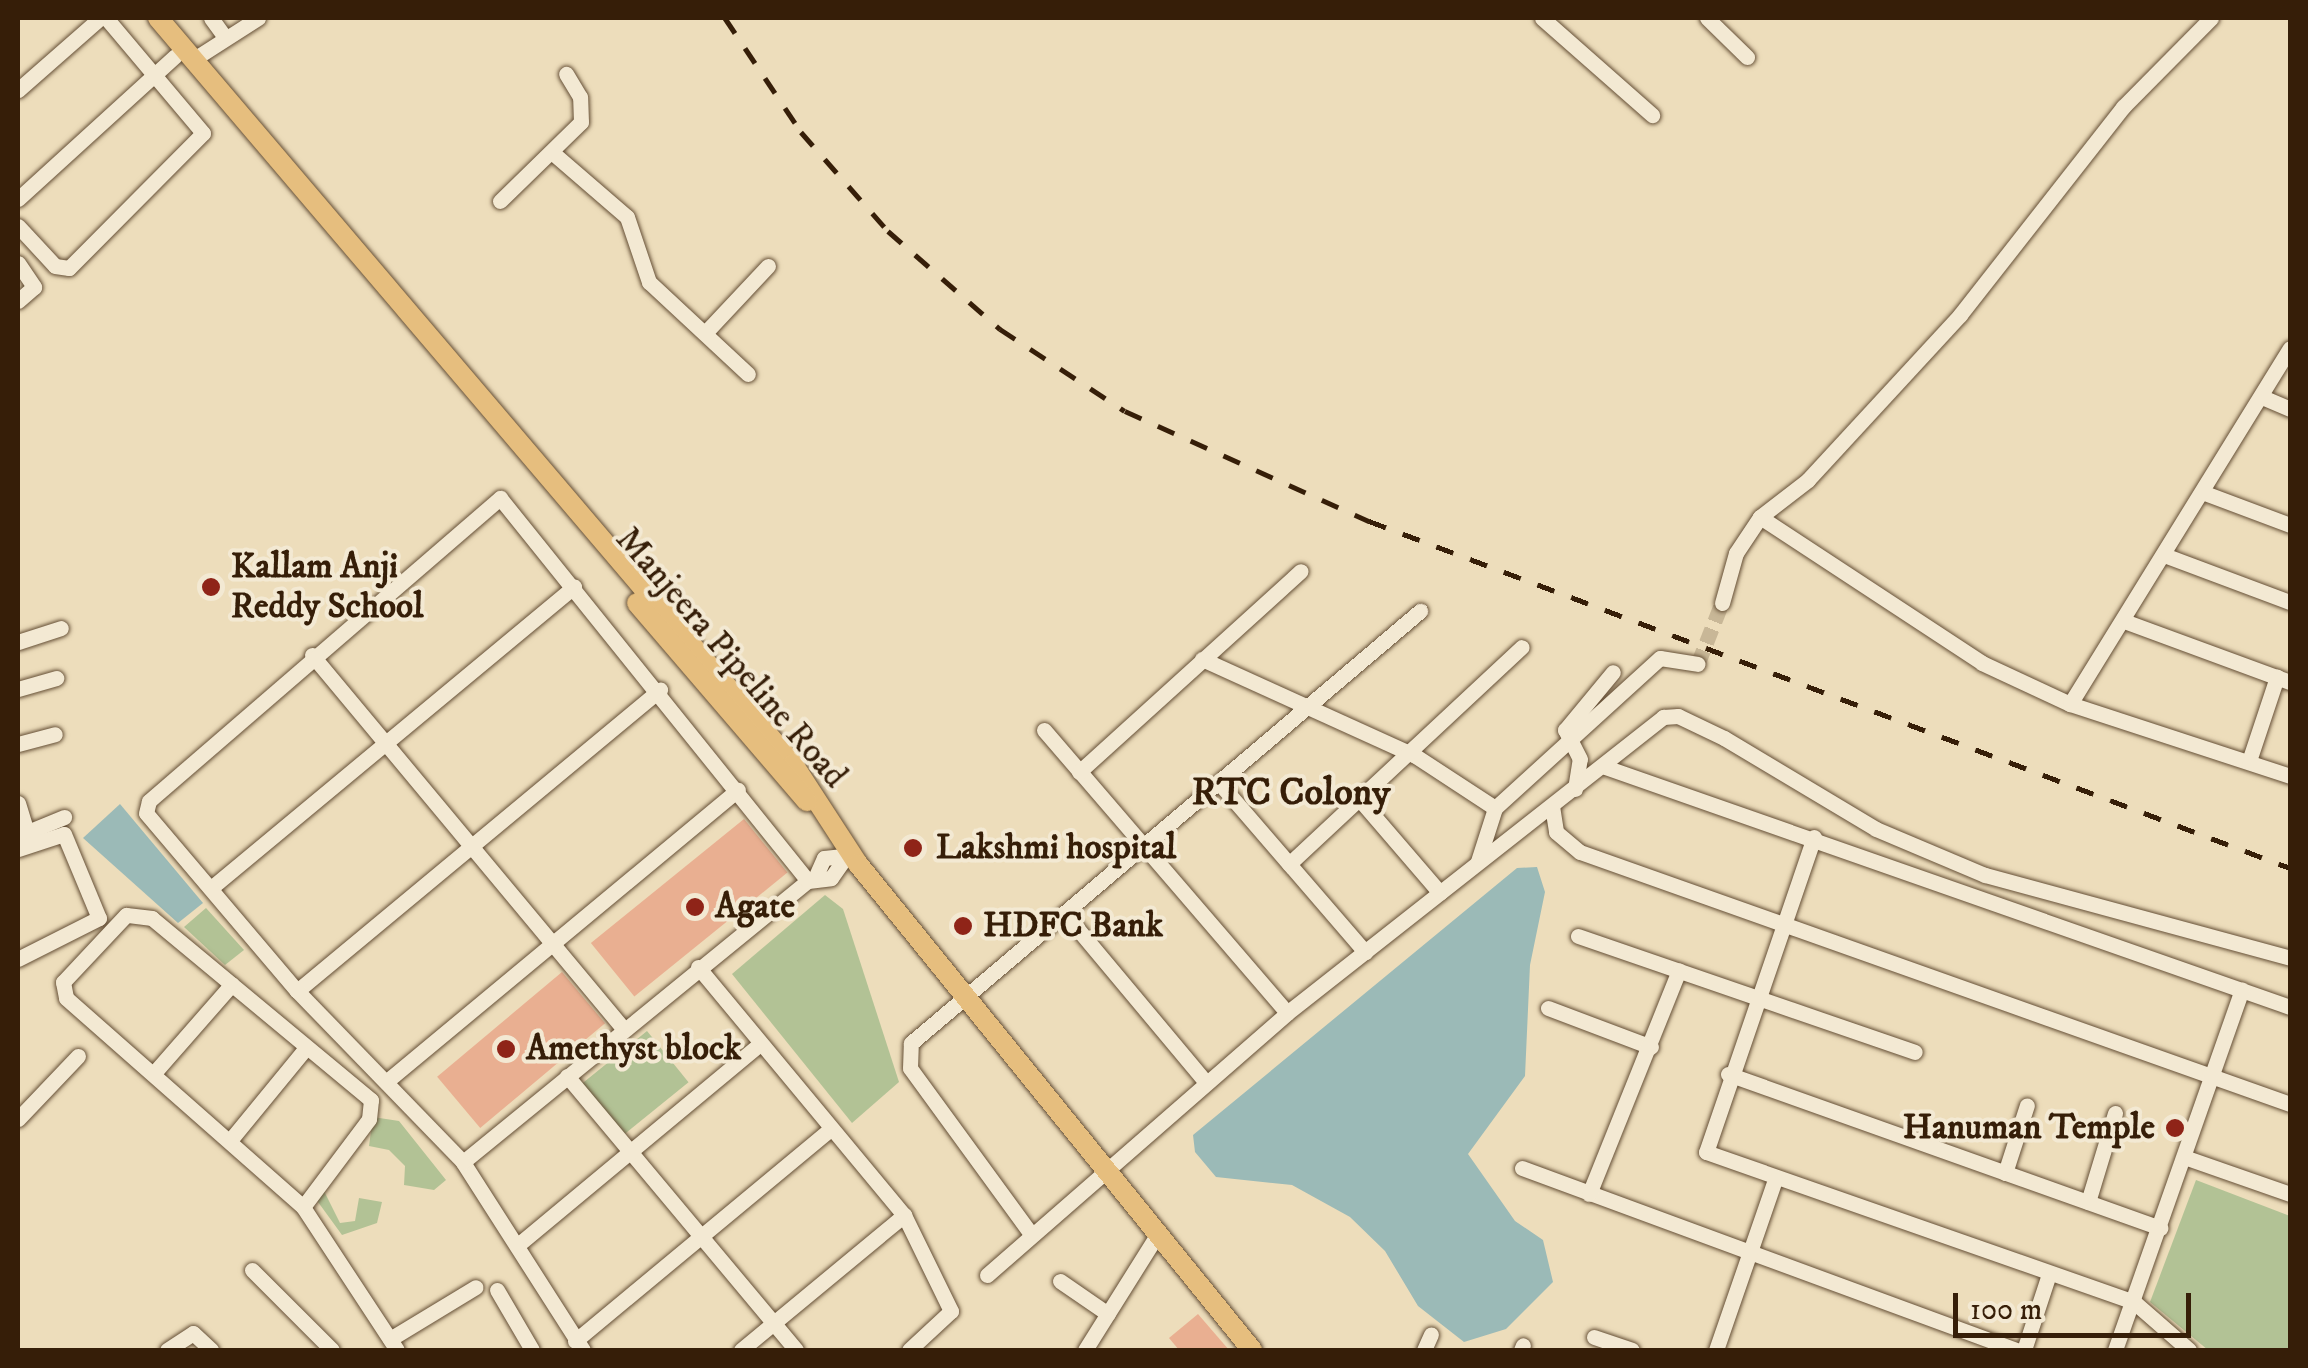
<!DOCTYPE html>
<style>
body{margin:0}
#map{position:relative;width:2308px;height:1368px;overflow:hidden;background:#edddbb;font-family:"IM FELL DW Pica",serif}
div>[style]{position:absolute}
.green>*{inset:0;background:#b2c295;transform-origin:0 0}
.water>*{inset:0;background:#9bbab7}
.building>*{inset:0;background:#e9af91;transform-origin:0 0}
.minor-tunnel>*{height:15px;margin-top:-7.5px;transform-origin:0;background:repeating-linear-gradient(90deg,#c8b797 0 15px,transparent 0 23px)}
.roads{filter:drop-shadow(0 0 2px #644e35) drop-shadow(0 0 2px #644e35)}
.minor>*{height:15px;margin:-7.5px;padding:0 7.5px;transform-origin:7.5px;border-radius:7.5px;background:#f3e9d3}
.major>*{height:20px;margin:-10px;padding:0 10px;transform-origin:10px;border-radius:10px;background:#e6be7e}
.rail>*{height:5px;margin-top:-2.5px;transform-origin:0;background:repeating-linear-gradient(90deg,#361e08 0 18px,transparent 0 36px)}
.dots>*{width:28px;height:28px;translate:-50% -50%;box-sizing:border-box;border:5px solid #f3e9d3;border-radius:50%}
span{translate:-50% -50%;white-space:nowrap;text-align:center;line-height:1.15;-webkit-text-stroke:8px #f3e9d3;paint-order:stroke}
.poi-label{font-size:35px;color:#361e08;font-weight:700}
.left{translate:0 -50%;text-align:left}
.right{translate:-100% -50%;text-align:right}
.street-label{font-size:35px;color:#361e08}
.neighbourhood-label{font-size:38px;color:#361e08;font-weight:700}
.frame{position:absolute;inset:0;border:20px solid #361e08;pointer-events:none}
.scale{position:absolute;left:1953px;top:1293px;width:238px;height:45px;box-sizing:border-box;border:5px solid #361e08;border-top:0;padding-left:12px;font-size:30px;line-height:35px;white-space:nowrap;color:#361e08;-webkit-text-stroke:8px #f3e9d3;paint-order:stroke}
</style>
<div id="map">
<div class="green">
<i style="clip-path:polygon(825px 895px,843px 909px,899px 1082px,852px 1123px,732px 974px)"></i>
<i style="clip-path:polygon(206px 908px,244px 950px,225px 965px,184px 927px)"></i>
<i style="left:647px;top:1031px;width:66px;height:89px;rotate:51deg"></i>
<i style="clip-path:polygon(373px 1117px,399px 1121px,446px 1180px,434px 1190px,404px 1185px,405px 1166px,389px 1150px,369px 1146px)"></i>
<i style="clip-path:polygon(2196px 1180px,2290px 1216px,2290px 1350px,2208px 1350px,2150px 1302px)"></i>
<i style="clip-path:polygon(319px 1181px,340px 1223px,355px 1221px,359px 1198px,382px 1202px,377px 1223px,342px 1235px,310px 1191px)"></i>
</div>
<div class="water">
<i style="clip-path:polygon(120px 804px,203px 903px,178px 923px,83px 838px)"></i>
<i style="clip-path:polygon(1537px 867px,1545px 892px,1530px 965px,1525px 1076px,1468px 1154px,1515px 1221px,1543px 1240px,1553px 1282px,1506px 1329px,1464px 1342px,1418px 1306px,1385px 1251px,1350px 1217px,1292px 1185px,1216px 1177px,1195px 1152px,1193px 1135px,1517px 868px)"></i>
</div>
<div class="building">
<i style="left:744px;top:819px;width:69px;height:197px;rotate:51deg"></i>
<i style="left:562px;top:972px;width:67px;height:163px;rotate:50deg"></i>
<i style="clip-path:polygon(1198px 1314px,1229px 1350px,1179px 1350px,1169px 1338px)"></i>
</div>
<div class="minor-tunnel">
<i style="left:1698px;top:664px;width:66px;rotate:-68.5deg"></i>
</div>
<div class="roads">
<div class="minor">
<i style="left:211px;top:18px;width:24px;rotate:54deg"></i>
<i style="left:1542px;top:18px;width:147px;rotate:41.4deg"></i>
<i style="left:1707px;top:18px;width:56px;rotate:44.3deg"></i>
<i style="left:2211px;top:18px;width:125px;rotate:134.7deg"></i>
<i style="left:2123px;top:107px;width:264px;rotate:128.1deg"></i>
<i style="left:1960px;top:315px;width:224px;rotate:132.7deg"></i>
<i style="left:1808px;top:480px;width:61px;rotate:142.4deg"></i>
<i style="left:1760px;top:517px;width:266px;rotate:33.3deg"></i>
<i style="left:1982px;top:663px;width:97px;rotate:25deg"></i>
<i style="left:2070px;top:704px;width:231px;rotate:18.1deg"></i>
<i style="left:194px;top:59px;width:76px;rotate:-32.6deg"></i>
<i style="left:18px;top:90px;width:109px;rotate:-41.3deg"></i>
<i style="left:554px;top:154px;width:96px;rotate:40.8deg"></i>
<i style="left:627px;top:217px;width:69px;rotate:71.3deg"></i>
<i style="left:649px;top:282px;width:135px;rotate:42.9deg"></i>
<i style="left:18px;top:199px;width:212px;rotate:-42.3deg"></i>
<i style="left:500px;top:201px;width:113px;rotate:-44.3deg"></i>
<i style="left:581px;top:122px;width:25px;rotate:-92deg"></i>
<i style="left:580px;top:97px;width:27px;rotate:-121deg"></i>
<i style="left:18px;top:226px;width:54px;rotate:47.2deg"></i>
<i style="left:55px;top:266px;width:14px;rotate:8deg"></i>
<i style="left:69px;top:268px;width:190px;rotate:-45.2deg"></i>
<i style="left:203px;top:133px;width:150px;rotate:-130.1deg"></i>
<i style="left:18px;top:263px;width:29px;rotate:56deg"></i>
<i style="left:34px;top:287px;width:21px;rotate:139deg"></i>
<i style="left:705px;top:333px;width:92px;rotate:-46.8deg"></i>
<i style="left:2262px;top:397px;width:30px;rotate:23deg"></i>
<i style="left:2202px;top:492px;width:94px;rotate:20.6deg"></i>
<i style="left:2164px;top:555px;width:134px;rotate:20.5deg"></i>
<i style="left:1722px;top:603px;width:52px;rotate:-74.4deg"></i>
<i style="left:1736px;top:553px;width:43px;rotate:-56.3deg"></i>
<i style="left:2124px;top:621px;width:177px;rotate:20.2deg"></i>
<i style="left:18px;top:642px;width:45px;rotate:-18deg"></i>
<i style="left:312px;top:655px;width:487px;rotate:50.2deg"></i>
<i style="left:1202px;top:659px;width:233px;rotate:24.4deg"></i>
<i style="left:1414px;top:755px;width:97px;rotate:33.2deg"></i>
<i style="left:1495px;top:808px;width:223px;rotate:-42.3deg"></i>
<i style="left:1660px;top:658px;width:38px;rotate:9deg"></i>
<i style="left:18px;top:689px;width:40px;rotate:-16deg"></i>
<i style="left:2070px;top:704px;width:418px;rotate:-58.3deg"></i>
<i style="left:1044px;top:730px;width:373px;rotate:49.3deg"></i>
<i style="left:18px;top:744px;width:38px;rotate:-15deg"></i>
<i style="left:2249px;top:761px;width:89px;rotate:-71.6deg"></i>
<i style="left:1605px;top:767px;width:726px;rotate:19.31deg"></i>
<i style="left:1079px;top:772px;width:299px;rotate:-42.2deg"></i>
<i style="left:1221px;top:785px;width:221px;rotate:49.2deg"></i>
<i style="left:1575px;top:789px;width:30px;rotate:-81deg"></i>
<i style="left:1580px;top:759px;width:33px;rotate:-117deg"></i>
<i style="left:1565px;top:730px;width:75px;rotate:-50.4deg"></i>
<i style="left:1361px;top:801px;width:121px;rotate:49.3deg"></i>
<i style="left:18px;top:803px;width:30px;rotate:73deg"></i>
<i style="left:1552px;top:806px;width:26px;rotate:81deg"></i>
<i style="left:1556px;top:832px;width:31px;rotate:40deg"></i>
<i style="left:1580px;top:852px;width:753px;rotate:19.54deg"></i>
<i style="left:18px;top:836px;width:50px;rotate:-22.4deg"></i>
<i style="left:1814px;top:837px;width:333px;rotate:108.9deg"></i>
<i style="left:1706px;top:1152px;width:454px;rotate:19.3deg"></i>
<i style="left:2134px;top:1302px;width:73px;rotate:41.1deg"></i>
<i style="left:18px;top:849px;width:48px;rotate:-18.1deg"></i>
<i style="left:64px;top:834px;width:91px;rotate:67.4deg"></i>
<i style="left:99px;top:918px;width:91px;rotate:153.2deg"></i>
<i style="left:1478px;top:861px;width:56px;rotate:-72.2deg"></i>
<i style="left:1289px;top:864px;width:318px;rotate:-43deg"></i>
<i style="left:815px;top:878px;width:22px;rotate:-66deg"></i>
<i style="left:824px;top:858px;width:19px;rotate:-6deg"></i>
<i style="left:211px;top:888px;width:472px;rotate:-39.7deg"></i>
<i style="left:1066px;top:915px;width:217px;rotate:50.1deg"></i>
<i style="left:1578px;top:936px;width:356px;rotate:19deg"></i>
<i style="left:698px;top:967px;width:322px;rotate:50.3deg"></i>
<i style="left:904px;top:1215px;width:107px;rotate:63.9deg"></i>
<i style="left:951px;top:1311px;width:57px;rotate:137.1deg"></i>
<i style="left:297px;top:991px;width:472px;rotate:-39.7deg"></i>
<i style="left:1548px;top:1008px;width:110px;rotate:20.7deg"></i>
<i style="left:154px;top:1073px;width:118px;rotate:-48.8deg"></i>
<i style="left:1728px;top:1074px;width:459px;rotate:19.6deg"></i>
<i style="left:567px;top:1076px;width:357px;rotate:50.1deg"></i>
<i style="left:387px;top:1081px;width:456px;rotate:-39.7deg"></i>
<i style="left:18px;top:1119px;width:87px;rotate:-46.4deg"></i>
<i style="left:232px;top:1138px;width:117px;rotate:-50.6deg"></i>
<i style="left:2184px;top:1157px;width:112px;rotate:19.2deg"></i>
<i style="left:463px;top:1162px;width:445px;rotate:-39.2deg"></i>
<i style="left:808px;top:881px;width:23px;rotate:-7deg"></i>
<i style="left:831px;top:878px;width:32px;rotate:-55deg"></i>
<i style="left:1522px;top:1168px;width:526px;rotate:20.22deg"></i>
<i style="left:2005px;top:1173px;width:71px;rotate:-72.1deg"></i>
<i style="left:1589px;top:1194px;width:241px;rotate:-68.1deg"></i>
<i style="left:2088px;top:1202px;width:93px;rotate:-73.1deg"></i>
<i style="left:303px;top:1207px;width:110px;rotate:-53.1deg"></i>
<i style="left:369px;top:1119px;width:19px;rotate:-84deg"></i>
<i style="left:371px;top:1100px;width:285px;rotate:-140.3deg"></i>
<i style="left:152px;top:918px;width:26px;rotate:-173deg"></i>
<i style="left:126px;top:915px;width:92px;rotate:133.2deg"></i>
<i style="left:63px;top:982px;width:16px;rotate:79deg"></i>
<i style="left:66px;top:998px;width:316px;rotate:41.4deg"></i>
<i style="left:303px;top:1207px;width:171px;rotate:56.7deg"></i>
<i style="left:1031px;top:1234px;width:205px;rotate:-126.1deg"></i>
<i style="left:910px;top:1068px;width:25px;rotate:-88deg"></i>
<i style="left:911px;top:1043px;width:668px;rotate:-40.32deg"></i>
<i style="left:519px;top:1244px;width:313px;rotate:-39.7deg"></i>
<i style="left:252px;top:1270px;width:113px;rotate:45deg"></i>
<i style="left:987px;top:1275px;width:398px;rotate:-41.1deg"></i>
<i style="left:1287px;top:1013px;width:479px;rotate:-38.2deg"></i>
<i style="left:1663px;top:717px;width:15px;rotate:-4deg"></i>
<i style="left:1678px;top:716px;width:51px;rotate:25.6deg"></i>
<i style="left:1724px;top:738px;width:177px;rotate:30.9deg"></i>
<i style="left:1876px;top:829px;width:118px;rotate:22.9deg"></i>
<i style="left:1985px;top:875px;width:316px;rotate:15.2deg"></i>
<i style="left:1060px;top:1281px;width:58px;rotate:34.5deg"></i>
<i style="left:497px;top:1290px;width:69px;rotate:59.7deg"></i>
<i style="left:1594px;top:1337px;width:40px;rotate:18.9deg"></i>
<i style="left:390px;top:1339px;width:100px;rotate:-31.2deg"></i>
<i style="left:575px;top:1341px;width:332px;rotate:-39.7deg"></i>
<i style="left:167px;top:1350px;width:31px;rotate:-33deg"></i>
<i style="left:193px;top:1333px;width:25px;rotate:43deg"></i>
<i style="left:583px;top:1350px;width:223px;rotate:-122.6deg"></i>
<i style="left:463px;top:1162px;width:238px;rotate:-134.1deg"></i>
<i style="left:297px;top:991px;width:233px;rotate:-130.3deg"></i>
<i style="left:146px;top:813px;width:12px;rotate:-76deg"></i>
<i style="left:149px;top:801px;width:464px;rotate:-40.8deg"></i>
<i style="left:500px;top:498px;width:491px;rotate:51.2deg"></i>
<i style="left:741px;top:1350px;width:212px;rotate:-39.6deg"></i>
<i style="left:1085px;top:1350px;width:136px;rotate:-57.9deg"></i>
<i style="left:1424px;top:1350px;width:17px;rotate:-66deg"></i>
<i style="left:1521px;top:1350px;width:5px;rotate:-68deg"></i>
<i style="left:1716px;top:1350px;width:180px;rotate:-70.9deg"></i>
<i style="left:2024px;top:1350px;width:80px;rotate:-71.8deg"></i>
<i style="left:2115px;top:1350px;width:382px;rotate:-70.6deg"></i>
</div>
<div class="major">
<i style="left:158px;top:18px;width:980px;rotate:49.6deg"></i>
<i style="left:793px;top:764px;width:119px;rotate:57deg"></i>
<i style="left:858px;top:864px;width:626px;rotate:50.97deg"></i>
<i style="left:637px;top:603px;width:261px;rotate:49.4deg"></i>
</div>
</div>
<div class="rail">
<i style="left:725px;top:18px;width:137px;rotate:56.3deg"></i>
<i style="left:801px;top:132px;width:132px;rotate:48.7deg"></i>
<i style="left:888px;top:231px;width:149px;rotate:41.2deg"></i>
<i style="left:1000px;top:329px;width:149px;rotate:33.3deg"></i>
<i style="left:1125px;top:411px;width:268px;rotate:24.3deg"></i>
<i style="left:1369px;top:521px;width:984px;rotate:20.64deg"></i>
</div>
<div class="dots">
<i style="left:211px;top:587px;background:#8f2418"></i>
<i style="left:913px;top:848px;background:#8f2418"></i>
<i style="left:695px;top:907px;background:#8f2418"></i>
<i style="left:963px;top:926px;background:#8f2418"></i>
<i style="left:506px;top:1049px;background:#8f2418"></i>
<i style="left:2175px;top:1128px;background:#8f2418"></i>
</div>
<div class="poi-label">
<span class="left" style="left:231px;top:587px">Kallam Anji<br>Reddy School</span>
<span class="left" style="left:936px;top:848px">Lakshmi hospital</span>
<span class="left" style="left:715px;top:907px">Agate</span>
<span class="left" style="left:983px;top:926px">HDFC Bank</span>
<span class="left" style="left:526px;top:1049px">Amethyst block</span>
<span class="right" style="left:2155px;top:1128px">Hanuman Temple</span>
</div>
<div class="street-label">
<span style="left:731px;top:658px;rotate:49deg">Manjeera Pipeline Road</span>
</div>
<div class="neighbourhood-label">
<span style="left:1291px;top:794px">RTC Colony</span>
</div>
<div class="frame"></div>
<div class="scale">100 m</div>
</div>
